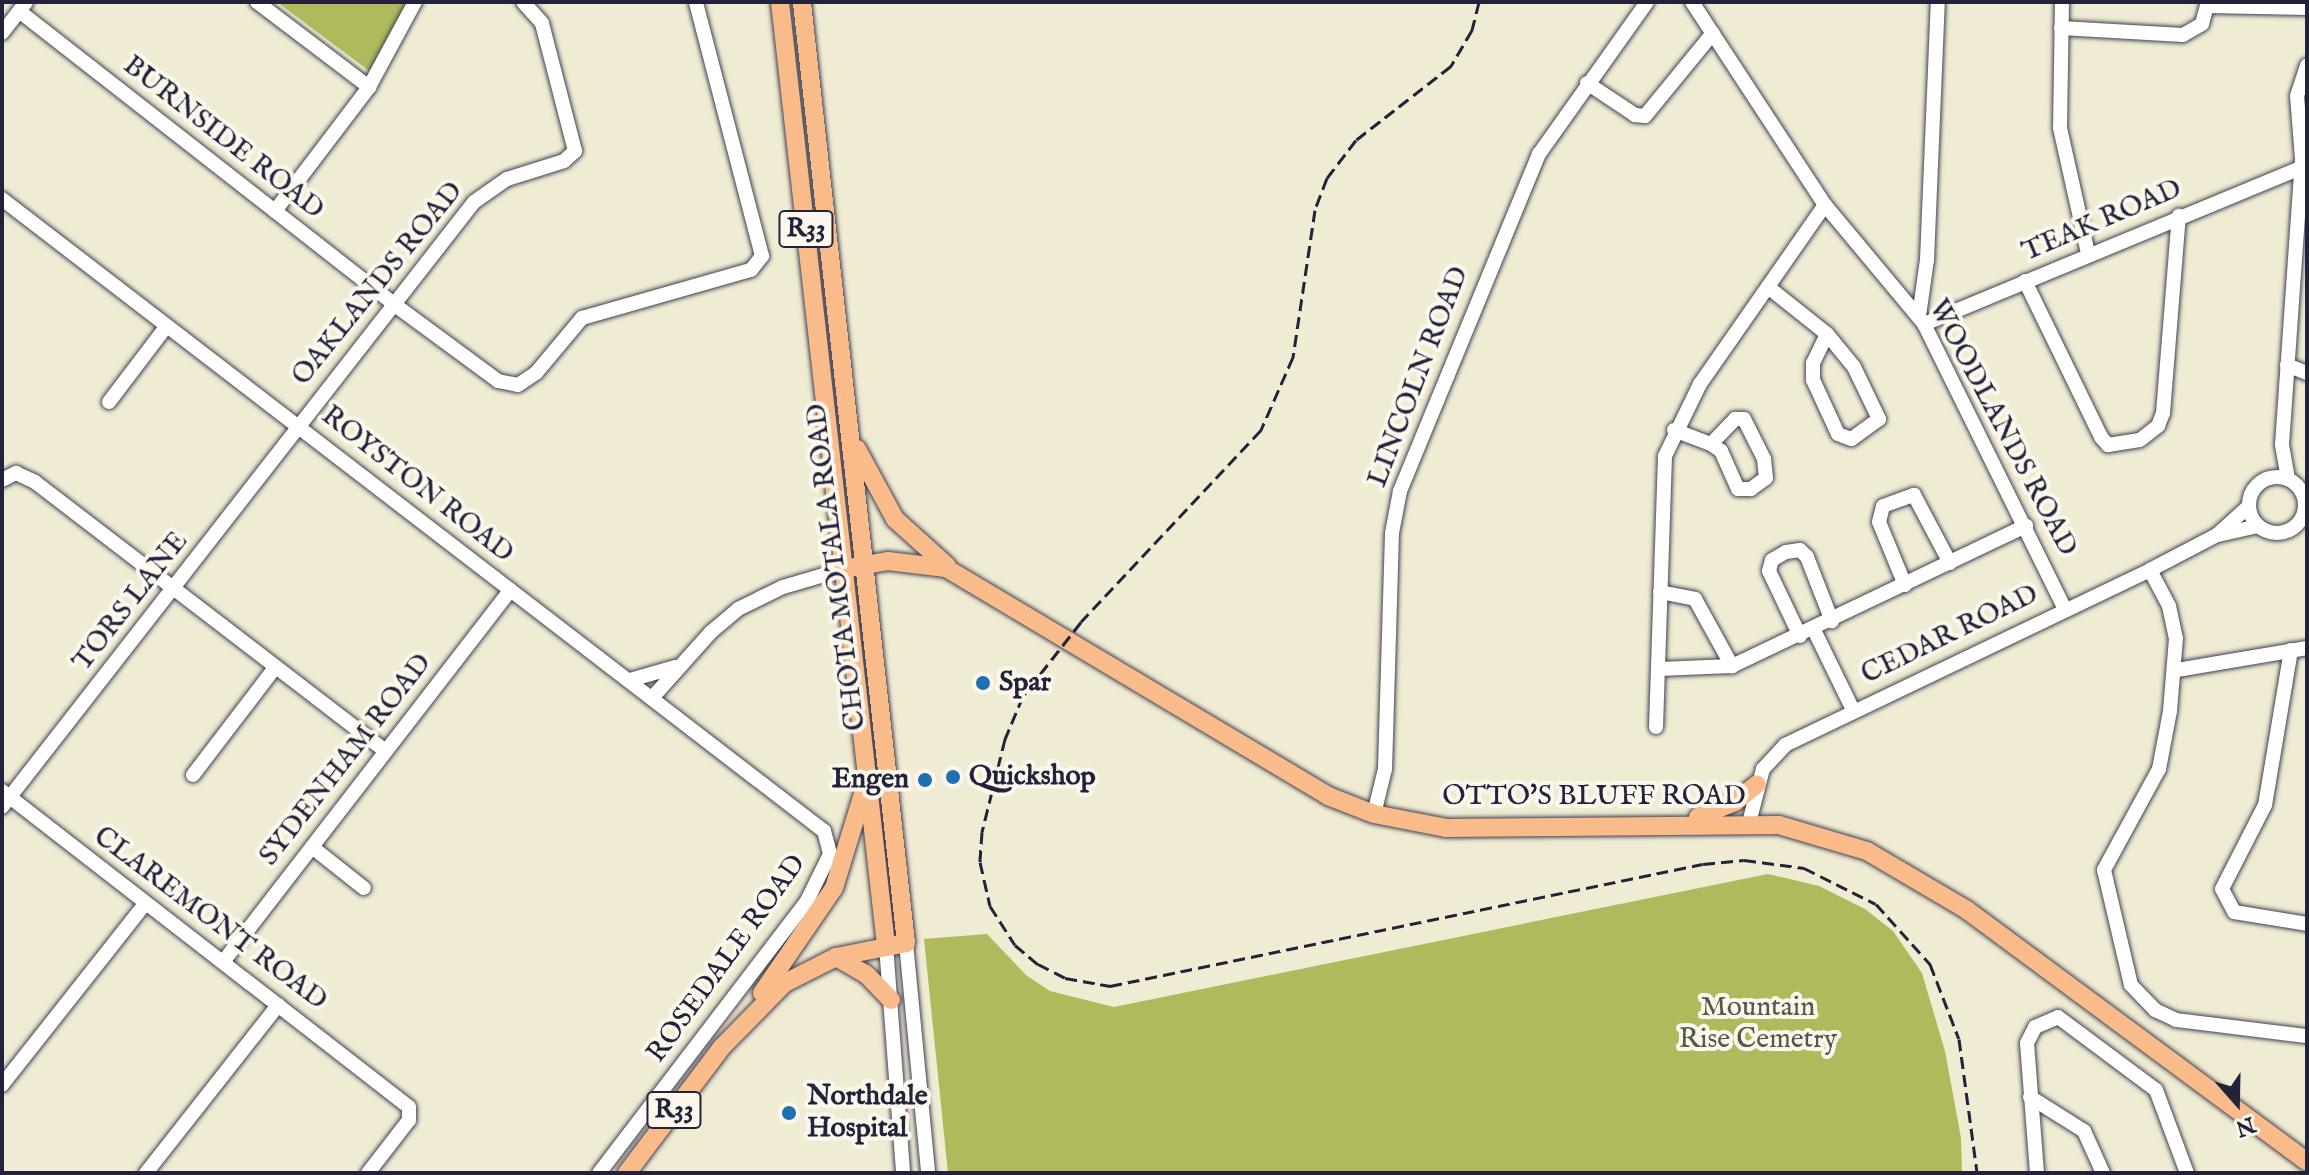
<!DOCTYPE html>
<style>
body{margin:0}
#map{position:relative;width:2309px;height:1175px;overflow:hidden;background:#f0ebd3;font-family:"IM FELL English",serif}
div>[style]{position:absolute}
.green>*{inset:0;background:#aeba5c}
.roads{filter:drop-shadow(0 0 2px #414052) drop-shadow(0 0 2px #414052)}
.minor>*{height:14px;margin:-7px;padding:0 7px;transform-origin:7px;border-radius:7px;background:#fff}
.minor>.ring{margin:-7px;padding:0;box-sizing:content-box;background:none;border:14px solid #fff;border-radius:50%}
.major>*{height:18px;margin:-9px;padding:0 9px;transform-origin:9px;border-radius:9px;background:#fabb8b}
.rail>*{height:3px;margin-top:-1.5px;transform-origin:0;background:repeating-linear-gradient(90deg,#22223b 0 12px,transparent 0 18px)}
.dots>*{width:22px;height:22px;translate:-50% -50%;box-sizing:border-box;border:4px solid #fbf7ec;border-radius:50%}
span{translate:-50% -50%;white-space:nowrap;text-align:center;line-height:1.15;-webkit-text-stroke:8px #fbf7ec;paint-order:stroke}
.shield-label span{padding:2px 6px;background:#fbf7ec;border:2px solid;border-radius:6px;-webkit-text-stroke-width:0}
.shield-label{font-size:26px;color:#22223b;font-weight:700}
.street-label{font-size:28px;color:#22223b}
.poi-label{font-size:28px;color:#22223b;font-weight:700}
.left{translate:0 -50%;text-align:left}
.right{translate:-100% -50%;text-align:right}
.park-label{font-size:28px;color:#535747}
.frame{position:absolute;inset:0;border:4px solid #22223b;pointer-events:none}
.north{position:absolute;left:2197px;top:1063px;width:80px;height:80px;-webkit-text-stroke:6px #fbf7ec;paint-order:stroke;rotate:160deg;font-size:22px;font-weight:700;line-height:32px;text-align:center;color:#22223b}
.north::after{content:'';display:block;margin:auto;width:28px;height:36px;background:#22223b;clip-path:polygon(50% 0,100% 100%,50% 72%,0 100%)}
</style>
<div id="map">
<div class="green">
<i style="clip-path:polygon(277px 2px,411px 2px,375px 69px,368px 70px)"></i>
<i style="clip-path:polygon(1768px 874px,1819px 886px,1865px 909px,1893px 931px,1922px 973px,1945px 1051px,1961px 1138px,1962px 1173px,948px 1173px,924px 939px,987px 934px,1026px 975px,1050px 991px,1114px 1007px)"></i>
</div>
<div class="roads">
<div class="minor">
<i style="left:257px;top:2px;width:141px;rotate:37.2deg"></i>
<i style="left:1692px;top:2px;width:243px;rotate:56.8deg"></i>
<i style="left:1825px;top:205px;width:155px;rotate:50.2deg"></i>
<i style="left:1924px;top:324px;width:318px;rotate:63.7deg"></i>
<i style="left:2062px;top:2px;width:126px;rotate:90.9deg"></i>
<i style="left:2060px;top:128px;width:128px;rotate:77.4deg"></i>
<i style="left:2208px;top:6px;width:99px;rotate:1.2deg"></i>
<i style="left:19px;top:11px;width:477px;rotate:38deg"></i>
<i style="left:395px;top:305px;width:128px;rotate:36.4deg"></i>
<i style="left:498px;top:381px;width:20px;rotate:11deg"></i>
<i style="left:518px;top:385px;width:22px;rotate:-34deg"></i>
<i style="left:536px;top:373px;width:72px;rotate:-50.1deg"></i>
<i style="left:582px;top:318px;width:176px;rotate:-15.9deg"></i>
<i style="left:751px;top:270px;width:18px;rotate:-52deg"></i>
<i style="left:762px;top:256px;width:262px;rotate:-104.6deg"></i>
<i style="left:2061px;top:28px;width:122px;rotate:3.3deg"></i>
<i style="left:2183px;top:35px;width:22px;rotate:-30deg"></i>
<i style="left:2202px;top:24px;width:23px;rotate:-75deg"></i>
<i style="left:2px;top:33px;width:39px;rotate:-52deg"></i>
<i style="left:1587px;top:83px;width:58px;rotate:33.7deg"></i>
<i style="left:1635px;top:115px;width:10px;rotate:6deg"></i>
<i style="left:1645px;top:116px;width:107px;rotate:-50.7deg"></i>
<i style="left:2px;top:199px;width:1037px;rotate:37.56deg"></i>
<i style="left:824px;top:831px;width:24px;rotate:75deg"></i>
<i style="left:830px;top:854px;width:52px;rotate:116.1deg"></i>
<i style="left:807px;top:901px;width:342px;rotate:127.4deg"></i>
<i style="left:275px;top:211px;width:156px;rotate:-52.8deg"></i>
<i style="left:369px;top:87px;width:97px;rotate:-61.6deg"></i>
<i style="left:2025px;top:281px;width:174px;rotate:64deg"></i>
<i style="left:2101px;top:437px;width:11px;rotate:49deg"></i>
<i style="left:2108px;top:445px;width:32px;rotate:-9deg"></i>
<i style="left:2140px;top:440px;width:23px;rotate:-38deg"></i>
<i style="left:2158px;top:426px;width:14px;rotate:-69deg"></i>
<i style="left:2163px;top:413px;width:198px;rotate:-85.4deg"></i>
<i style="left:1768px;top:287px;width:75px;rotate:38.5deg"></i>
<i style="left:1827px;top:334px;width:43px;rotate:50.7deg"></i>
<i style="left:1854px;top:367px;width:58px;rotate:64.3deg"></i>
<i style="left:1879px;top:419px;width:34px;rotate:144deg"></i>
<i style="left:1851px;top:439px;width:14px;rotate:-159deg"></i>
<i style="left:1838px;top:434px;width:60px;rotate:-114.8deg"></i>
<i style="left:1813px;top:380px;width:17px;rotate:-90deg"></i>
<i style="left:1813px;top:363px;width:32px;rotate:-64deg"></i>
<i style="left:1919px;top:316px;width:57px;rotate:-81.9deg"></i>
<i style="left:1927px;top:260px;width:258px;rotate:-87.6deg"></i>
<i style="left:1924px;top:324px;width:407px;rotate:-22.5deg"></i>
<i style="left:2287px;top:365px;width:22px;rotate:22deg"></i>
<i style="left:109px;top:402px;width:94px;rotate:-52.8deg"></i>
<i style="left:1674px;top:430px;width:40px;rotate:21deg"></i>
<i style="left:1711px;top:444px;width:35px;rotate:-46deg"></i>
<i style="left:1735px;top:419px;width:9px"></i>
<i style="left:1744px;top:419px;width:45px;rotate:63.4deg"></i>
<i style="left:1764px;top:459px;width:19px;rotate:84deg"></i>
<i style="left:1766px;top:478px;width:19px;rotate:144deg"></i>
<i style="left:1751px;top:489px;width:13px;rotate:180deg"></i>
<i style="left:1738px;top:489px;width:42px;rotate:-114.1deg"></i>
<i style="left:1721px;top:451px;width:12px;rotate:-145deg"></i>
<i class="ring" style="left:2249px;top:477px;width:42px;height:42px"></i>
<i style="left:2288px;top:479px;width:35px;rotate:-100deg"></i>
<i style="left:2282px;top:445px;width:287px;rotate:-86deg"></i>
<i style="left:2302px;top:159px;width:63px;rotate:-94.5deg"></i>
<i style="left:2297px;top:96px;width:32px;rotate:-72deg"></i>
<i style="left:2px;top:480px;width:16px;rotate:-27deg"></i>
<i style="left:16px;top:473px;width:21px;rotate:25deg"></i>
<i style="left:35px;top:482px;width:442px;rotate:37.5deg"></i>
<i style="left:2218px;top:535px;width:41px;rotate:-12.7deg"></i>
<i style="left:2150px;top:570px;width:41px;rotate:62.2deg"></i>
<i style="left:2169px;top:606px;width:33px;rotate:78deg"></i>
<i style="left:2176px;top:638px;width:73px;rotate:94.7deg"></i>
<i style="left:2170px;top:711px;width:59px;rotate:100.7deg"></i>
<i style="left:2159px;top:769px;width:115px;rotate:118.6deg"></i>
<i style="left:2104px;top:870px;width:118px;rotate:76.8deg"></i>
<i style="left:2131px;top:985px;width:35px;rotate:46deg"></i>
<i style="left:2155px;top:1010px;width:23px;rotate:25deg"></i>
<i style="left:2176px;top:1020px;width:132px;rotate:7deg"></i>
<i style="left:1905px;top:585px;width:68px;rotate:-112.4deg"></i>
<i style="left:1879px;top:522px;width:16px;rotate:-76deg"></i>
<i style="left:1883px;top:506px;width:33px;rotate:-20deg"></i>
<i style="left:1914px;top:495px;width:77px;rotate:62.1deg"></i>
<i style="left:1660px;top:592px;width:36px;rotate:11deg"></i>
<i style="left:1695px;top:599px;width:77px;rotate:61.1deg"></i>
<i style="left:1814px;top:630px;width:89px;rotate:64deg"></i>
<i style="left:1800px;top:636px;width:72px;rotate:-115.5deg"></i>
<i style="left:1769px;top:571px;width:11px;rotate:-75deg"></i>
<i style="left:1772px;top:560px;width:16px;rotate:-30deg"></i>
<i style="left:1786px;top:552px;width:14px;rotate:-8deg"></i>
<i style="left:1800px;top:550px;width:10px;rotate:45deg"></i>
<i style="left:1807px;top:557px;width:69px;rotate:68.7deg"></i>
<i style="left:2291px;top:650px;width:157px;rotate:99.5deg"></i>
<i style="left:2265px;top:805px;width:94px;rotate:117.1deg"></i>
<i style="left:2222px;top:889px;width:26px;rotate:62deg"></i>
<i style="left:2234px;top:912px;width:74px;rotate:9.3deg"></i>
<i style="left:1659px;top:669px;width:73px;rotate:-2.4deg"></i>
<i style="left:1732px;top:666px;width:326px;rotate:-25.5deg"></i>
<i style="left:2177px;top:670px;width:132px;rotate:-9.6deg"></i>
<i style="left:630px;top:680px;width:47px;rotate:-16.1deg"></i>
<i style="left:652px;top:698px;width:89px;rotate:-48.2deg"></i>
<i style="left:711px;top:632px;width:35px;rotate:-40deg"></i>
<i style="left:738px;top:609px;width:50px;rotate:-26.1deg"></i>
<i style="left:783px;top:587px;width:64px;rotate:-16.4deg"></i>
<i style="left:1656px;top:727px;width:271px;rotate:-88.1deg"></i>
<i style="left:1665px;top:456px;width:80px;rotate:-64.1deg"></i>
<i style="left:1700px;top:384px;width:218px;rotate:-55.1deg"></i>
<i style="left:193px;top:775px;width:133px;rotate:-52.6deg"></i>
<i style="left:2px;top:791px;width:515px;rotate:37.83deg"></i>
<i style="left:409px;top:1107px;width:13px;rotate:90deg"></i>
<i style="left:409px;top:1120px;width:67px;rotate:127.7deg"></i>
<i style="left:2px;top:807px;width:767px;rotate:-52.04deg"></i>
<i style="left:474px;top:202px;width:40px;rotate:-34.9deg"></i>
<i style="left:507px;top:179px;width:60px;rotate:-17.5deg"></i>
<i style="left:564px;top:161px;width:15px;rotate:-42deg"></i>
<i style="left:575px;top:151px;width:132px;rotate:-104.5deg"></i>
<i style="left:542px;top:23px;width:28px;rotate:-132deg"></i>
<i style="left:1374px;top:814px;width:46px;rotate:-76.3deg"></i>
<i style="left:1385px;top:769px;width:236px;rotate:-88.3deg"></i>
<i style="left:1392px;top:533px;width:43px;rotate:-79.2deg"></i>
<i style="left:1400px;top:491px;width:365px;rotate:-67.6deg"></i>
<i style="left:1539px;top:154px;width:186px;rotate:-54.6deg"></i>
<i style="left:1749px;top:823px;width:56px;rotate:-75.5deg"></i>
<i style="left:1763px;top:769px;width:33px;rotate:-47deg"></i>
<i style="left:1785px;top:745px;width:405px;rotate:-25.6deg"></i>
<i style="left:2150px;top:570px;width:76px;rotate:-27.6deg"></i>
<i style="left:2217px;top:535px;width:43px;rotate:-42.2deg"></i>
<i style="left:312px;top:847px;width:66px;rotate:38.3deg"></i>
<i style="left:906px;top:943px;width:231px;rotate:84.5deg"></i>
<i style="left:886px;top:945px;width:229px;rotate:85.7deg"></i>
<i style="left:223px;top:962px;width:470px;rotate:-52.3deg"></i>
<i style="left:2px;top:1085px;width:229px;rotate:-51.7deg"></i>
<i style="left:2030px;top:1097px;width:64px;rotate:32.2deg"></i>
<i style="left:2084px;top:1131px;width:46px;rotate:65.7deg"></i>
<i style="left:146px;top:1173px;width:214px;rotate:-51.8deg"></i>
<i style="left:2037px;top:1173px;width:130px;rotate:-94.4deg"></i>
<i style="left:2027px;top:1043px;width:18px;rotate:-63deg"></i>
<i style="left:2035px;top:1027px;width:25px;rotate:-23deg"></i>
<i style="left:2058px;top:1017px;width:122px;rotate:36.7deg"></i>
<i style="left:2156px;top:1090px;width:89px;rotate:69.5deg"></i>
</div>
<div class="major">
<i style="left:780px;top:2px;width:949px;rotate:83.59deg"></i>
<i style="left:857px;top:449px;width:80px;rotate:61.5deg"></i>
<i style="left:895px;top:519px;width:70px;rotate:42.1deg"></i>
<i style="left:844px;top:569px;width:45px;rotate:-10.3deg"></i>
<i style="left:888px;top:561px;width:58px;rotate:6.9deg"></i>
<i style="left:946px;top:568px;width:445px;rotate:30.8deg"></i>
<i style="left:1328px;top:796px;width:49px;rotate:21.4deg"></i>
<i style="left:1374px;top:814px;width:73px;rotate:11deg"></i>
<i style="left:1446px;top:828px;width:333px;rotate:-0.5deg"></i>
<i style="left:1779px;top:825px;width:92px;rotate:16.5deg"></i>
<i style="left:1867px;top:851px;width:116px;rotate:30.5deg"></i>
<i style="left:1967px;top:910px;width:423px;rotate:36.5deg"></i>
<i style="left:1698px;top:817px;width:40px;rotate:-22deg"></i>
<i style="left:1735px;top:802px;width:28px;rotate:-39deg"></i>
<i style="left:836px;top:957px;width:34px;rotate:30deg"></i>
<i style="left:866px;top:974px;width:36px;rotate:46deg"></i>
<i style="left:762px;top:993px;width:127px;rotate:-55.6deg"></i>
<i style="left:834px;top:888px;width:98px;rotate:-72.9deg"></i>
<i style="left:627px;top:1173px;width:158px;rotate:-53deg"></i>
<i style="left:722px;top:1047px;width:90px;rotate:-45.5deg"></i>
<i style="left:785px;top:983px;width:57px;rotate:-27deg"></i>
<i style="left:836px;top:957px;width:71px;rotate:-11.3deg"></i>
<i style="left:906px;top:943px;width:947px;rotate:-96.31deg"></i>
</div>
</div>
<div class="rail">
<i style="left:1479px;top:2px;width:29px;rotate:104deg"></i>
<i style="left:1472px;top:30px;width:42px;rotate:120.3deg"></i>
<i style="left:1451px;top:66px;width:120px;rotate:142.1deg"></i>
<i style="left:1356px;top:140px;width:48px;rotate:127.3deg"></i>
<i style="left:1327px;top:178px;width:34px;rotate:111deg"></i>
<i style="left:1315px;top:210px;width:149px;rotate:98.5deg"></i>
<i style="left:1293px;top:357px;width:80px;rotate:113.7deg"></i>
<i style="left:1261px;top:430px;width:263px;rotate:133.2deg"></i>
<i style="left:1081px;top:622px;width:94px;rotate:128.1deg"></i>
<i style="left:1023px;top:696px;width:47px;rotate:112.7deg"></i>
<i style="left:1005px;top:739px;width:96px;rotate:103.9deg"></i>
<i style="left:982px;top:832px;width:30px;rotate:94deg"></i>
<i style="left:980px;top:862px;width:45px;rotate:77.2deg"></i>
<i style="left:990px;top:906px;width:46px;rotate:57.3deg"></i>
<i style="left:1015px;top:945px;width:30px;rotate:40deg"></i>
<i style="left:1038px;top:964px;width:30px;rotate:27deg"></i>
<i style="left:1065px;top:978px;width:46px;rotate:10.1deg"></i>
<i style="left:1110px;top:986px;width:605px;rotate:-11.63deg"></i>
<i style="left:1703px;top:864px;width:41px;rotate:-5.6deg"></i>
<i style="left:1744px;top:860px;width:61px;rotate:7.6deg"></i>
<i style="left:1804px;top:868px;width:80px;rotate:26.6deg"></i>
<i style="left:1876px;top:904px;width:81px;rotate:48deg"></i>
<i style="left:1930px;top:964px;width:80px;rotate:68.9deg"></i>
<i style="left:1959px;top:1039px;width:135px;rotate:82.3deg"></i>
</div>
<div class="dots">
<i style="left:983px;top:683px;background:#1f6fb2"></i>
<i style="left:953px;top:777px;background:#1f6fb2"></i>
<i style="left:925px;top:780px;background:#1f6fb2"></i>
<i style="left:789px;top:1113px;background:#1f6fb2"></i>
</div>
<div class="shield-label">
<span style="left:806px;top:229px">R33</span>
<span style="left:674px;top:1110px">R33</span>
</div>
<div class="street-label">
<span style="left:223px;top:138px;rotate:38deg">BURNSIDE ROAD</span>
<span style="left:2102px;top:221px;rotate:-23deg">TEAK ROAD</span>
<span style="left:378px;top:284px;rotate:-51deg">OAKLANDS ROAD</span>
<span style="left:1419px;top:377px;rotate:-69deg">LINCOLN ROAD</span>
<span style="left:2002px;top:428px;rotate:62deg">WOODLANDS ROAD</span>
<span style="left:417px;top:485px;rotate:38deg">ROYSTON ROAD</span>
<span style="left:837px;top:567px;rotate:-97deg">CHOTA MOTALA ROAD</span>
<span style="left:131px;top:602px;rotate:-52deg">TORS LANE</span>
<span style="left:1950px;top:635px;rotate:-26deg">CEDAR ROAD</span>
<span style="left:346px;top:760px;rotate:-52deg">SYDENHAM ROAD</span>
<span style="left:1594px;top:797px">OTTO'S BLUFF ROAD</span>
<span style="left:210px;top:919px;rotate:37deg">CLAREMONT ROAD</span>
<span style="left:727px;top:959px;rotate:-54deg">ROSEDALE ROAD</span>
</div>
<div class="poi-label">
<span class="left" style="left:999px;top:683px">Spar</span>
<span class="left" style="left:969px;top:777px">Quickshop</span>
<span class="right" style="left:909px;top:780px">Engen</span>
<span class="left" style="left:807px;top:1113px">Northdale<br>Hospital</span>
</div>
<div class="park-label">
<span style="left:1758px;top:1024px">Mountain<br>Rise Cemetry</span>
</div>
<div class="frame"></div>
<div class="north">N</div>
</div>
